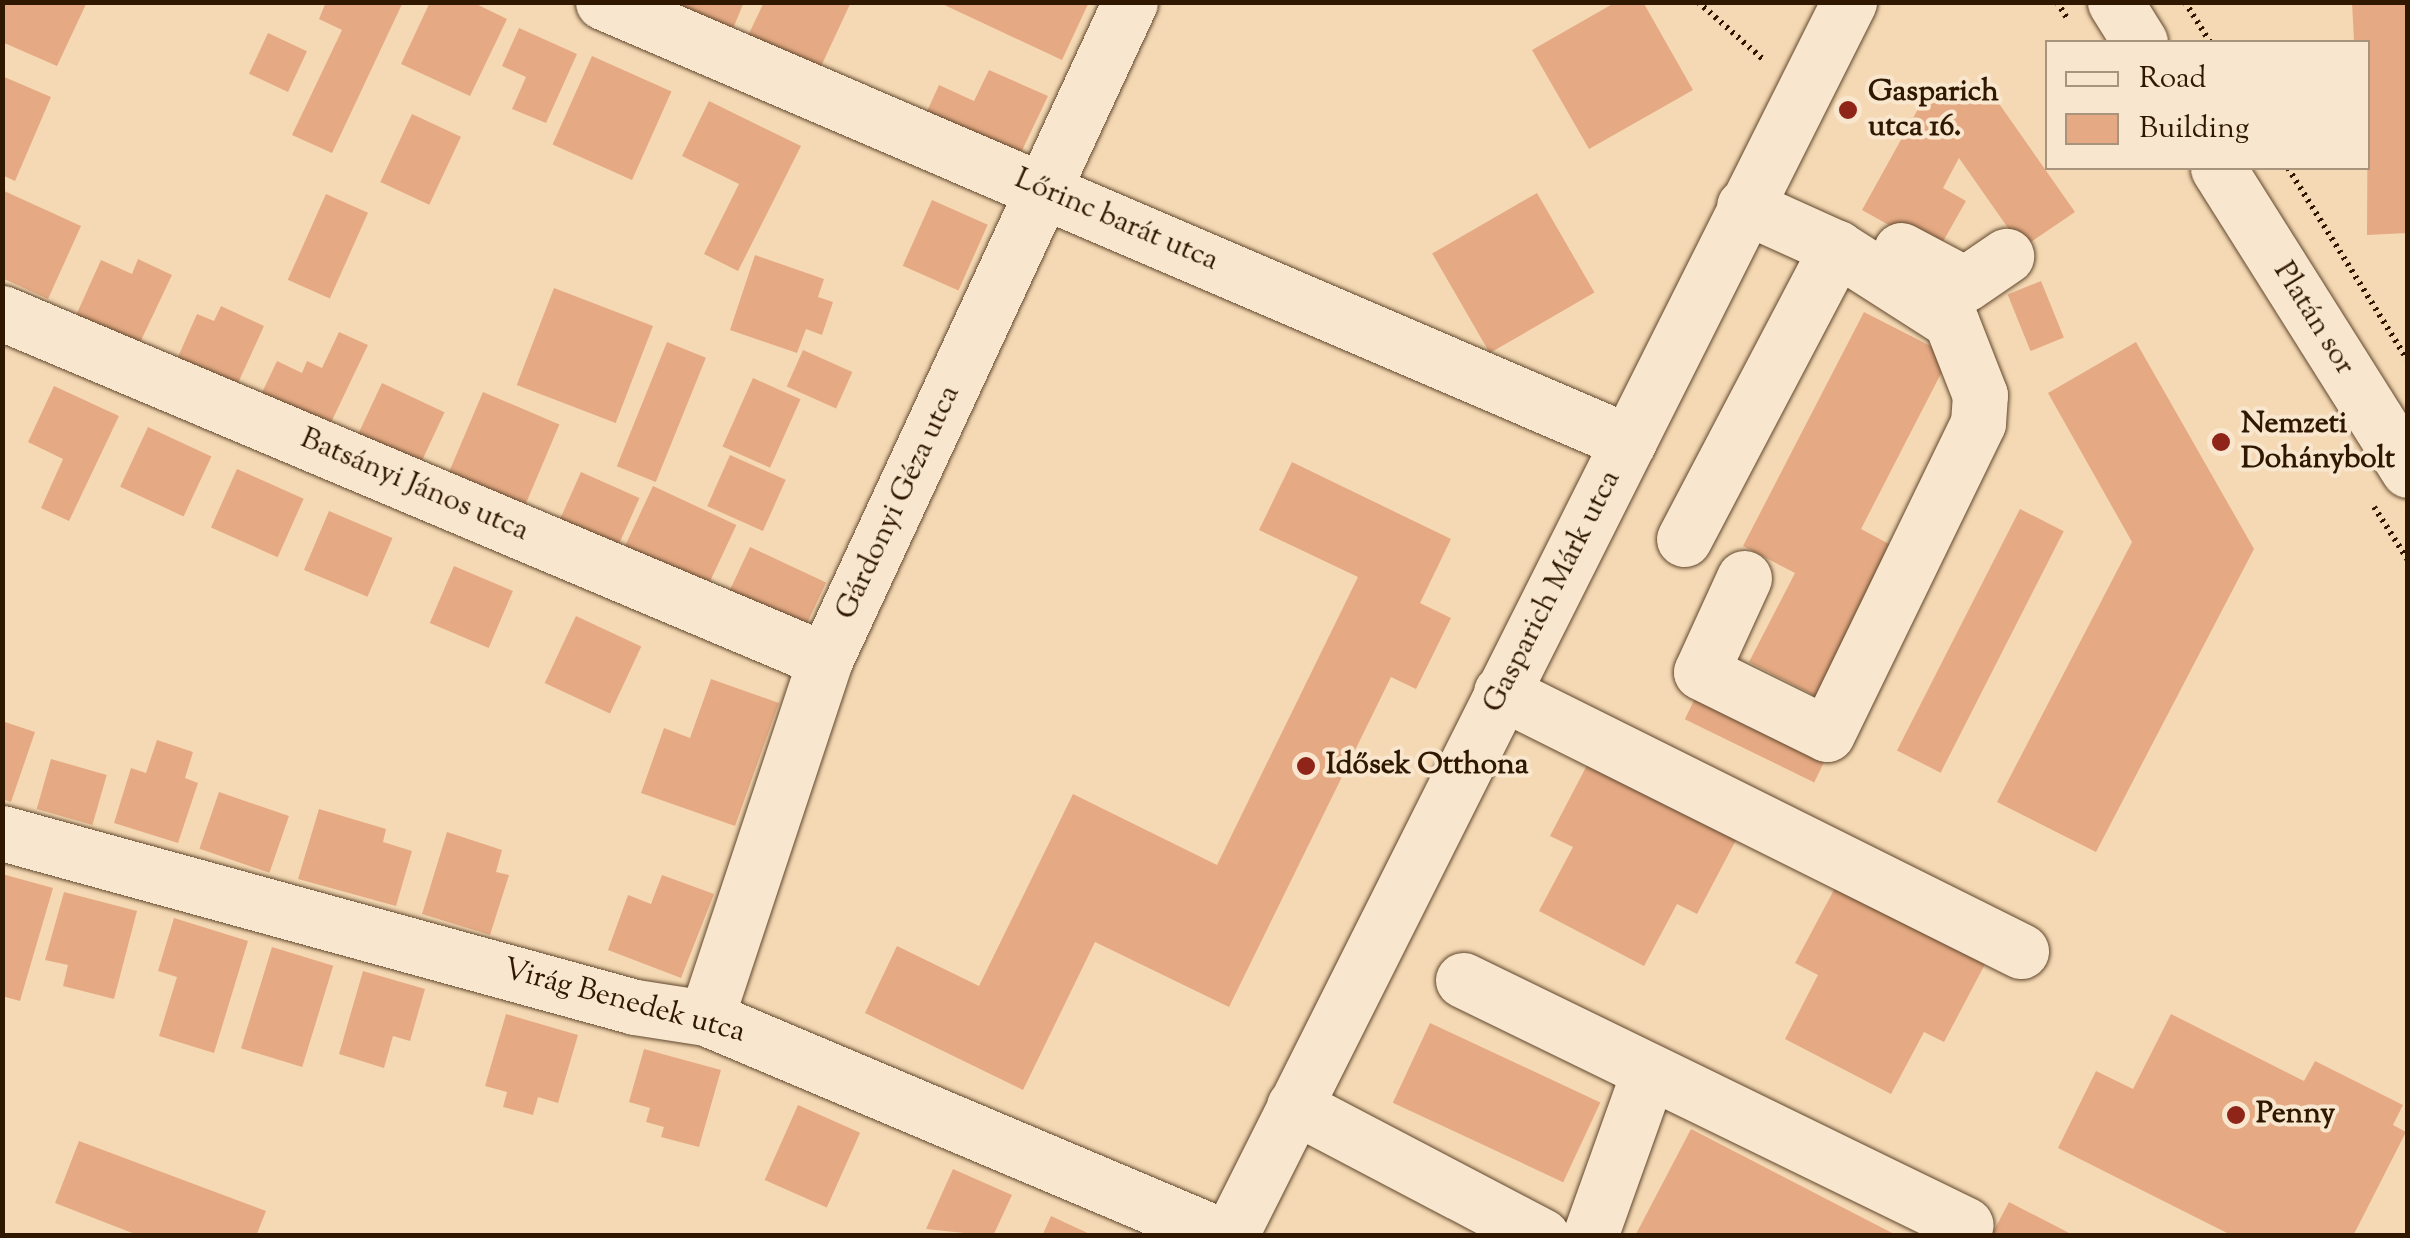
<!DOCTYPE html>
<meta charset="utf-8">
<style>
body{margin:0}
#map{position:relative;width:2410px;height:1238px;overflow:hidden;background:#f5d9b4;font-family:"Sorts Mill Goudy",serif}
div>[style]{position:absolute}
.building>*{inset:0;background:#e5aa84;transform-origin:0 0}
.path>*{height:6px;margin-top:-3px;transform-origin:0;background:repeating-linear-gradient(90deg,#301800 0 2.5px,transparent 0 7.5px)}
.roads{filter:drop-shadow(0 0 2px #61482d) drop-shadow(0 0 2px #61482d)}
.minor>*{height:55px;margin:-27.5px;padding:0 27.5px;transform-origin:27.5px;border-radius:27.5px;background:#f8e6ce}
.dots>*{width:28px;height:28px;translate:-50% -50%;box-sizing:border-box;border:5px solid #f8e6ce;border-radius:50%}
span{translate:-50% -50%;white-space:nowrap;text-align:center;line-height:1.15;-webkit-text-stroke:8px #f8e6ce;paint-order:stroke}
.poi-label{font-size:30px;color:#301800;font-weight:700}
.left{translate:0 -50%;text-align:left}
.street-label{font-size:30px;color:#301800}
.frame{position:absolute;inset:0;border:5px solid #301800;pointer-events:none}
.legend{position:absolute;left:2045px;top:40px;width:325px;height:130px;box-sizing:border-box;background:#f8e6ce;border:2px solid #a8947c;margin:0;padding:12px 18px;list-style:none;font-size:30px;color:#301800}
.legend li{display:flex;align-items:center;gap:20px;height:50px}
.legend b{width:50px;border:2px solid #a8947c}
</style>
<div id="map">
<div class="building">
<i style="clip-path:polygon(2px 2px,87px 2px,57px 66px,2px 42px)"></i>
<i style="clip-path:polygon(326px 2px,403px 2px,332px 153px,292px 135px,342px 30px,319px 19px)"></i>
<i style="clip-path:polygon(430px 2px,472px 2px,507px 19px,470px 96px,401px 64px)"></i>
<i style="clip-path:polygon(666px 2px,744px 2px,730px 36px)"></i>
<i style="clip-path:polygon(764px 2px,851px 2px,817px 75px,745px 42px)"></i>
<i style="clip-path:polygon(938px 2px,1089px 2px,1062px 60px)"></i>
<i style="clip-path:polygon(1616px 2px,1643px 2px,1693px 90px,1589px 149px,1532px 50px)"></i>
<i style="clip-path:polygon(2352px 2px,2408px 2px,2408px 233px,2367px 235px,2368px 42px,2354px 42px)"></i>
<i style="clip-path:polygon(519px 28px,577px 54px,546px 123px,512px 109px,526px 77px,502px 66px)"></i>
<i style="left:268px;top:33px;width:43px;height:45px;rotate:25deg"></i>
<i style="left:592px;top:56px;width:87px;height:97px;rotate:24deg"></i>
<i style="clip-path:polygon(989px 70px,1048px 96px,1017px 161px,924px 118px,939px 85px,974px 101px)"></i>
<i style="clip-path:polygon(2px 76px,51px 97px,15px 181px,2px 175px)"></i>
<i style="clip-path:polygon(1993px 95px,2075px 212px,2022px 248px,1959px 158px,1943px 188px,1966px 201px,1937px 252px,1862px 210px,1923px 100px)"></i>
<i style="clip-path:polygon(709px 101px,801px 146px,738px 271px,704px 254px,739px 184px,682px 156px)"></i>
<i style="left:412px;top:114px;width:54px;height:75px;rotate:25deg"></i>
<i style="clip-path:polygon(2px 190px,81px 226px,48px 299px,2px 278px)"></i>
<i style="left:1537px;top:193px;width:115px;height:121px;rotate:60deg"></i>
<i style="left:326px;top:194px;width:46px;height:94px;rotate:24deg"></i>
<i style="left:932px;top:200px;width:61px;height:72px;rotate:24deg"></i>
<i style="clip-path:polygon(755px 255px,824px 279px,818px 297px,833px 302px,822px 335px,806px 329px,797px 353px,730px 330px)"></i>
<i style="clip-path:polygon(138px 259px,172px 275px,136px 351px,73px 322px,101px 260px,132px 274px)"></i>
<i style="left:2041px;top:281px;width:61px;height:36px;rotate:68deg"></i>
<i style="left:554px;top:288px;width:106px;height:104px;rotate:21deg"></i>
<i style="clip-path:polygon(221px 306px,264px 326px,233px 394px,173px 368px,197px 314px,214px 321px)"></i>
<i style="clip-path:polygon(1864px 312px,1950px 356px,1861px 529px,1904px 552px,1827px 702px,1749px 662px,1795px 573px,1743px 546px)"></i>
<i style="clip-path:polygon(339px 332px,368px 345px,326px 433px,258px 401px,277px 361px,302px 373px,307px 361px,322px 368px)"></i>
<i style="left:667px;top:342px;width:42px;height:134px;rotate:22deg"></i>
<i style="clip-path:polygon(2136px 342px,2254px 549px,2096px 852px,1997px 802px,2132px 542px,2048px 393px)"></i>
<i style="left:803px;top:350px;width:54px;height:40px;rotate:24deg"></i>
<i style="left:753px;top:378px;width:52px;height:75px;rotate:24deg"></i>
<i style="left:382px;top:383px;width:69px;height:67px;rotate:25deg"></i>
<i style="clip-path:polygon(54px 386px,119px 416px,69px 521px,41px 508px,63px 459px,28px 442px)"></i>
<i style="left:483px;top:392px;width:83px;height:94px;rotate:23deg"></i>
<i style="left:148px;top:427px;width:70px;height:66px;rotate:25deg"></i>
<i style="left:730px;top:455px;width:61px;height:56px;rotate:24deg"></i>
<i style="clip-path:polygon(1292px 462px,1451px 539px,1420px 603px,1451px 618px,1416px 689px,1391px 677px,1229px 1007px,1095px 942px,1023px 1090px,865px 1013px,897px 946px,979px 986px,1073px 794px,1217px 865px,1358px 577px,1259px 530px)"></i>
<i style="left:237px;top:469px;width:73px;height:64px;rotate:24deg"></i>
<i style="left:581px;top:472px;width:64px;height:66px;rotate:24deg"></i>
<i style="left:653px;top:486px;width:92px;height:78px;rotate:25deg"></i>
<i style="left:2020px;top:509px;width:49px;height:271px;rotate:27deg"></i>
<i style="left:329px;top:511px;width:69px;height:64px;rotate:23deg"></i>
<i style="left:750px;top:547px;width:84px;height:61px;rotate:25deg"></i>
<i style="left:454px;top:566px;width:64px;height:62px;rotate:23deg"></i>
<i style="left:576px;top:616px;width:72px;height:74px;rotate:25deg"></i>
<i style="clip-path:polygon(711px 679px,779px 703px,735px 826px,641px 793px,664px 728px,690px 738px)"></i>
<i style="left:1701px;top:686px;width:144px;height:37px;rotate:26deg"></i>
<i style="clip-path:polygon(2px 721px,35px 732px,11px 802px,2px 799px)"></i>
<i style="clip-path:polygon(157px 740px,193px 752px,185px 778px,198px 783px,178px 843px,114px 823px,131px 768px,146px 773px)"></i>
<i style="clip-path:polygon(1597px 746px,1745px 823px,1697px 914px,1677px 904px,1644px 966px,1539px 911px,1573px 847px,1550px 836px)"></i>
<i style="left:51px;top:759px;width:58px;height:52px;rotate:16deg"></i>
<i style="left:219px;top:792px;width:74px;height:60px;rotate:19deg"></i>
<i style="clip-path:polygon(319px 809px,386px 829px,383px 842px,412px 851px,396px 906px,298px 879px)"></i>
<i style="clip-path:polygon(447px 832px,502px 850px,496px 872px,509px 875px,490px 935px,422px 914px)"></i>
<i style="clip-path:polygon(1843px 873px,1992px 951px,1944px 1042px,1924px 1032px,1891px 1094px,1785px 1039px,1818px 975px,1795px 963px)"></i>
<i style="clip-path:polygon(2px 874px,53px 888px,20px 1001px,2px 996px)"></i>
<i style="clip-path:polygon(662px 875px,714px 894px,681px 978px,608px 950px,628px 895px,651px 904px)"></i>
<i style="clip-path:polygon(64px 892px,137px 911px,114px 999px,63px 986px,68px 965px,45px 960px)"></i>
<i style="clip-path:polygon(174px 918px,248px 941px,214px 1053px,159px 1036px,177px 977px,158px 971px)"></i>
<i style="left:272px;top:947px;width:64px;height:106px;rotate:17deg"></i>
<i style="clip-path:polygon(363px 971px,425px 989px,410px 1041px,393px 1036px,384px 1068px,339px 1054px)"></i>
<i style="clip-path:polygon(506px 1014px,578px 1035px,558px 1103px,538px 1097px,533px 1115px,503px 1107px,507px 1092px,485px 1086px)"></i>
<i style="clip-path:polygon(2171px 1014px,2304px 1081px,2315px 1061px,2403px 1105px,2393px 1125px,2406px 1132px,2353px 1236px,2233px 1236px,2058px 1148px,2096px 1071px,2133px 1089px)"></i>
<i style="left:1430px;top:1023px;width:188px;height:88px;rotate:25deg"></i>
<i style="clip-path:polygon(644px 1049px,721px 1070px,699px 1147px,661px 1137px,664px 1127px,646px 1122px,650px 1108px,629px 1102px)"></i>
<i style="left:798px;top:1105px;width:68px;height:82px;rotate:24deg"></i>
<i style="clip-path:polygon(1691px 1129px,1898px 1236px,1635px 1236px)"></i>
<i style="clip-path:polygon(79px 1141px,266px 1211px,256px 1236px,140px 1236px,55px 1203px)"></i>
<i style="clip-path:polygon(953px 1169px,1012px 1195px,993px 1236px,926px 1229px)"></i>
<i style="clip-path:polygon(2009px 1202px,2075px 1236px,1991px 1236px)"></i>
<i style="clip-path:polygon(1051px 1216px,1094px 1236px,1042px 1236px)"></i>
</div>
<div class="path">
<i style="left:1698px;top:2px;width:89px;rotate:41.4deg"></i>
<i style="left:2057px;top:2px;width:19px;rotate:58deg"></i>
<i style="left:2185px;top:2px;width:47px;rotate:58deg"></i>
<i style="left:2288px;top:168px;width:227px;rotate:58.1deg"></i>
<i style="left:2374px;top:507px;width:63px;rotate:57.3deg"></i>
</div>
<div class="roads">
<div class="minor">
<i style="left:603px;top:2px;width:1116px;rotate:23.21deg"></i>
<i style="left:2115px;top:2px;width:47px;rotate:58deg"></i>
<i style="left:2218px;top:168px;width:357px;rotate:57.8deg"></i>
<i style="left:1901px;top:250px;width:72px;rotate:28deg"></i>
<i style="left:1965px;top:284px;width:50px;rotate:-34.3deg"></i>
<i style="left:2px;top:313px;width:893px;rotate:22.86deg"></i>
<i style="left:1684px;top:539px;width:329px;rotate:-62.3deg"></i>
<i style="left:1837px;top:248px;width:102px;rotate:-155.7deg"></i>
<i style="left:1744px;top:578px;width:103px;rotate:114.6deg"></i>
<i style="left:1701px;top:672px;width:140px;rotate:26.2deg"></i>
<i style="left:1827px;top:734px;width:346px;rotate:-64.1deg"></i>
<i style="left:1978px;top:423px;width:28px;rotate:-86deg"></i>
<i style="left:1980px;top:395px;width:79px;rotate:-111.4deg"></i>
<i style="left:1951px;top:321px;width:135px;rotate:-147.4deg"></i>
<i style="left:1501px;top:692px;width:581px;rotate:26.48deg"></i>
<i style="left:2px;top:833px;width:656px;rotate:15.37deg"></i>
<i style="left:635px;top:1007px;width:72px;rotate:8.8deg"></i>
<i style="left:706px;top:1018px;width:560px;rotate:22.9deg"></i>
<i style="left:1463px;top:980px;width:559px;rotate:25.97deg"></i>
<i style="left:706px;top:1018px;width:377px;rotate:-71.6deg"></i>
<i style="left:825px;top:660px;width:725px;rotate:-65.13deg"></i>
<i style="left:1294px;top:1106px;width:280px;rotate:27.7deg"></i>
<i style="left:1230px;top:1236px;width:1381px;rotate:-63.36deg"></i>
<i style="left:1590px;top:1236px;width:175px;rotate:-70.3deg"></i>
</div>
</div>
<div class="dots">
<i style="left:1848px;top:110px;background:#8f2418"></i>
<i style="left:2221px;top:442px;background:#8f2418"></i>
<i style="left:1306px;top:766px;background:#8f2418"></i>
<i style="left:2236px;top:1115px;background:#8f2418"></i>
</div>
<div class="poi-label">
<span class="left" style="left:1868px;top:110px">Gasparich<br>utca 16.</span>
<span class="left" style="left:2241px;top:442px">Nemzeti<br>Dohánybolt</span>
<span class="left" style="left:1326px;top:766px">Idősek Otthona</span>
<span class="left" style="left:2256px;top:1115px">Penny</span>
</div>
<div class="street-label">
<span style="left:1116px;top:221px;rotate:23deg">Lőrinc barát utca</span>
<span style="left:2313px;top:319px;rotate:58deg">Platán sor</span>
<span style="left:414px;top:486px;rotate:23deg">Batsányi János utca</span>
<span style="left:899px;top:503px;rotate:-65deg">Gárdonyi Géza utca</span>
<span style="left:1553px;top:592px;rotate:-63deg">Gasparich Márk utca</span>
<span style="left:624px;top:1002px;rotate:15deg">Virág Benedek utca</span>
</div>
<div class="frame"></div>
<ul class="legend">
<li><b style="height:12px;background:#f8e6ce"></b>Road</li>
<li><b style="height:28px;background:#e5aa84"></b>Building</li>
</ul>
</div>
